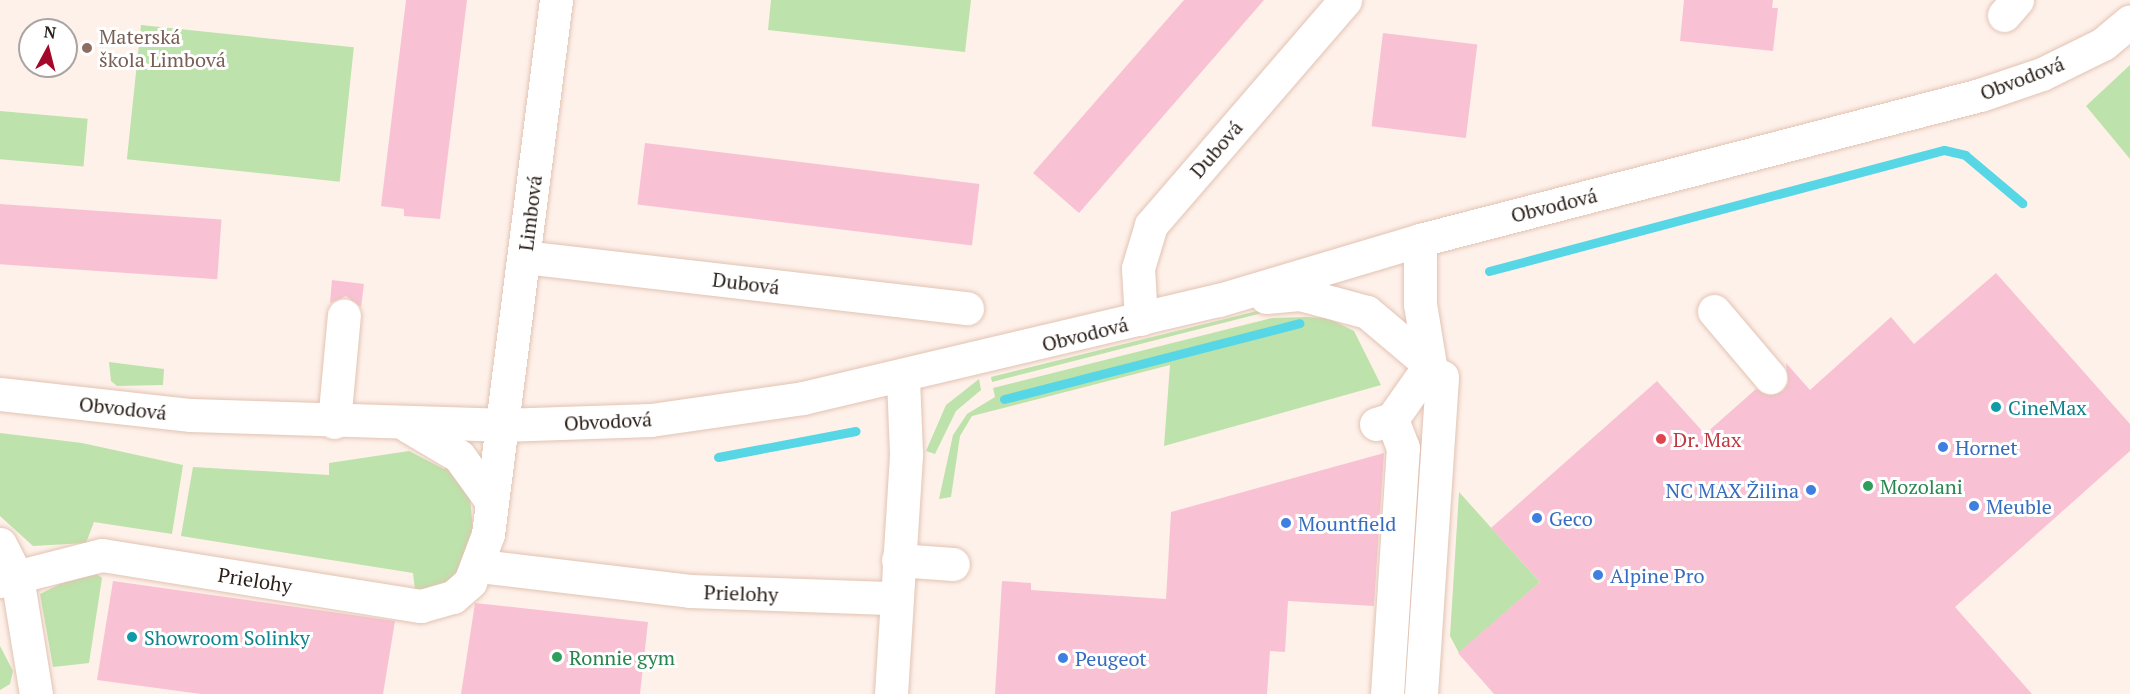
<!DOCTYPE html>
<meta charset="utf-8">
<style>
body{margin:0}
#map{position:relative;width:2130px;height:694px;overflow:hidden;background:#fef1ea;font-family:"PT Serif",serif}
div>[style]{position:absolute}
.green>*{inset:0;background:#bde2ab;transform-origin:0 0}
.stream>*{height:9px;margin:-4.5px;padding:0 4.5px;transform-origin:4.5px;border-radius:4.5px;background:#57d7e5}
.building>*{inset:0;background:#f9c2d4;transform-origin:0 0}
.roads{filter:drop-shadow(0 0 2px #e2c3b3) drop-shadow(0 0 2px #e2c3b3)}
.minor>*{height:33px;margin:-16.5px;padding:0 16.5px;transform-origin:16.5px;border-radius:16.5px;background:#fff}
.dots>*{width:16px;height:16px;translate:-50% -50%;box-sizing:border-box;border:3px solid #fff;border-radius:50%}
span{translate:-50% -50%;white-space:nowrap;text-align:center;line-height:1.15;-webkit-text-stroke:6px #fff;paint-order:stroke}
.education-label{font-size:20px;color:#785e54}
.left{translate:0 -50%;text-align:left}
.street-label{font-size:20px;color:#2a1f19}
.culture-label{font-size:20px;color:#0d838f}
.health-label{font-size:20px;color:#be3a42}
.shop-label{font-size:20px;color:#366cbe}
.right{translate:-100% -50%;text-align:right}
.leisure-label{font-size:20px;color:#27864d}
.north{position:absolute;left:18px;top:18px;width:60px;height:60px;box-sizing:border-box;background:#fff;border:2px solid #aaa5a3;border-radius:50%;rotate:7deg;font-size:16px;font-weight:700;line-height:24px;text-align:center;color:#2a1f19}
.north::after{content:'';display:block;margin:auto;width:21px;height:27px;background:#a40828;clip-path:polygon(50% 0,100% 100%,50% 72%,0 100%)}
</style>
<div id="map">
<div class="green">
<i style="clip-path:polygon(771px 0,971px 0,965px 52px,768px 30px)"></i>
<i style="left:141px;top:25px;width:214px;height:135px;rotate:6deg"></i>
<i style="clip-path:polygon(2130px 65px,2130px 159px,2086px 106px)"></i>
<i style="left:0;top:111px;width:88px;height:48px;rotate:5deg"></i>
<i style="clip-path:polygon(1265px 309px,1266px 312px,992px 382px,991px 377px)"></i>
<i style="clip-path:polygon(1306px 317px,1328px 318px,1354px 331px,1381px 385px,1164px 446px,1170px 365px,972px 416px,960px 436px,951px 497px,939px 499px,953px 435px,967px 414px,995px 397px,993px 388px,1272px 318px)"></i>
<i style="clip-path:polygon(109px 362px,164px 369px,163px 385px,117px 386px,111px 381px)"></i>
<i style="clip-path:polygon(979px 379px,981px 390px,956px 411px,935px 454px,926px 451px,946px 405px)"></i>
<i style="clip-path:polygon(0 433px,82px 443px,183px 465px,172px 534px,94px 522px,86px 543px,33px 546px,0 516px)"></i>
<i style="clip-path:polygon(409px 451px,444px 469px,450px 463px,469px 487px,473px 530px,465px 565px,442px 586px,415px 590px,413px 573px,181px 536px,193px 467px,329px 475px,329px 463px)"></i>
<i style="clip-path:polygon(1459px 492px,1540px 582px,1459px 653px,1450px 636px)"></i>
<i style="clip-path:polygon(90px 569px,102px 578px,89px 663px,53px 667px,40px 594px)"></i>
<i style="clip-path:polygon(0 646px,13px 671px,10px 684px,0 690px)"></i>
</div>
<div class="stream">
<i style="left:1489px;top:271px;width:471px;rotate:-14.9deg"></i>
<i style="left:1944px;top:150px;width:22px;rotate:13deg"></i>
<i style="left:1965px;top:155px;width:75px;rotate:40.1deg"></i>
<i style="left:1004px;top:399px;width:305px;rotate:-14.4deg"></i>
<i style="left:718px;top:457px;width:140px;rotate:-10.7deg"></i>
</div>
<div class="building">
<i style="clip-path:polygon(406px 0,467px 0,440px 219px,404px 216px,404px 209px,381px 206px)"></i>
<i style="clip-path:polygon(1184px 0,1264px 0,1079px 213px,1033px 173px)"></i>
<i style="clip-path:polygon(1684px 0,1773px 0,1772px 8px,1778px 8px,1773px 51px,1680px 41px)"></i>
<i style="left:1383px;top:33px;width:95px;height:94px;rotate:7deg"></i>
<i style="left:645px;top:143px;width:337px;height:62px;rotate:7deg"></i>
<i style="left:0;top:204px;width:222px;height:60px;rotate:4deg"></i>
<i style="clip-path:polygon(1996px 273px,2130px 424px,2130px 451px,1955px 607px,2032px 694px,1494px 694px,1458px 653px,1540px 582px,1491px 528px,1657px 381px,1705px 434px,1756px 389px,1773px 395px,1783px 391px,1788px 383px,1786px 363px,1810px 390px,1891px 317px,1914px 344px)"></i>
<i style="clip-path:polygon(332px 280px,364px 284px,361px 307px,346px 296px,330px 303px)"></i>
<i style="clip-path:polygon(1384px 453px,1374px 606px,1288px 601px,1285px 652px,1270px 651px,1267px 694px,995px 694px,1002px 581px,1031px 583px,1031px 590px,1166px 599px,1171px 512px)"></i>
<i style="clip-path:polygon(113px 581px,395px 621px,383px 694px,201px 694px,97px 680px)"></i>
<i style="clip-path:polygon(475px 603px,648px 622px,640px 694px,461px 694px)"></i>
</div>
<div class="roads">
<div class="minor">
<i style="left:2004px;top:15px;width:20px;rotate:-49deg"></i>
<i style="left:524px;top:257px;width:446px;rotate:6.6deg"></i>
<i style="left:1266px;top:297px;width:34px;rotate:-5deg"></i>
<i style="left:1300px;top:294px;width:69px;rotate:15deg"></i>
<i style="left:1367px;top:312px;width:82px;rotate:40.1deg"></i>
<i style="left:1714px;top:311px;width:87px;rotate:49.7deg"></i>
<i style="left:1141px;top:319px;width:51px;rotate:-93.4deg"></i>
<i style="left:1138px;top:268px;width:45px;rotate:-73.2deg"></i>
<i style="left:1151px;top:225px;width:297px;rotate:-49.2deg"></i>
<i style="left:0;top:394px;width:192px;rotate:6.3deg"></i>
<i style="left:191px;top:415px;width:310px;rotate:1.8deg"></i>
<i style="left:501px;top:425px;width:150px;rotate:-1.9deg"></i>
<i style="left:651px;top:420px;width:154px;rotate:-8.2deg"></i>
<i style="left:803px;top:398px;width:427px;rotate:-13.3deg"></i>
<i style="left:1219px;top:300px;width:210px;rotate:-16.6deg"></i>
<i style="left:1420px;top:240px;width:578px;rotate:-14.52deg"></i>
<i style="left:1980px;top:95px;width:65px;rotate:-18.7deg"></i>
<i style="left:2042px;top:74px;width:68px;rotate:-26.2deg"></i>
<i style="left:2103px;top:44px;width:35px;rotate:-40deg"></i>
<i style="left:334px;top:422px;width:107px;rotate:-84.7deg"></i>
<i style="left:1376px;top:424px;width:17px;rotate:-17deg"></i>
<i style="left:1392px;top:419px;width:66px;rotate:-54.9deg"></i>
<i style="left:1430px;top:365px;width:62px;rotate:-99.3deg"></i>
<i style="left:1420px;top:304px;width:64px;rotate:-90deg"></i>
<i style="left:408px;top:426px;width:59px;rotate:30.5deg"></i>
<i style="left:459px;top:456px;width:53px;rotate:54.2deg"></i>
<i style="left:0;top:544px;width:37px;rotate:63deg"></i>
<i style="left:17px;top:577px;width:119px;rotate:80.8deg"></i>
<i style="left:898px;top:560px;width:55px;rotate:4.2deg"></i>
<i style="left:480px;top:566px;width:211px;rotate:6.8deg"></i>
<i style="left:690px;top:591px;width:205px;rotate:2deg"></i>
<i style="left:0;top:581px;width:105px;rotate:-14.3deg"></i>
<i style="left:102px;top:555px;width:323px;rotate:9.1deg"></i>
<i style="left:421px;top:606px;width:33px;rotate:-16deg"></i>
<i style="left:453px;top:597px;width:23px;rotate:-41deg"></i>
<i style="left:470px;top:582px;width:51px;rotate:-69.4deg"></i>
<i style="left:488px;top:534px;width:538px;rotate:-82.74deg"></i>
<i style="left:891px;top:694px;width:241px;rotate:-86.4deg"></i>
<i style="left:906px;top:453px;width:75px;rotate:-92.3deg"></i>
<i style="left:1387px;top:694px;width:247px;rotate:-86.3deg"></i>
<i style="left:1403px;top:448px;width:31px;rotate:-111deg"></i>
<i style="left:1421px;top:694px;width:318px;rotate:-86.2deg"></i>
</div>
</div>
<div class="dots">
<i style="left:87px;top:48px;background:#8d6e63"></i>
<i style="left:1996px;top:407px;background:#0f9aa8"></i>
<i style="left:1661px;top:439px;background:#e0444e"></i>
<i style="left:1943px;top:447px;background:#3f7fe0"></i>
<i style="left:1868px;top:486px;background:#2e9e5b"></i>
<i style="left:1811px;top:490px;background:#3f7fe0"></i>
<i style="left:1974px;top:506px;background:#3f7fe0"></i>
<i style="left:1537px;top:518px;background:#3f7fe0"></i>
<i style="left:1286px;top:523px;background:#3f7fe0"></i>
<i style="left:1598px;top:575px;background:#3f7fe0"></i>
<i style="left:132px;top:637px;background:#0f9aa8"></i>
<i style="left:557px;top:657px;background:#2e9e5b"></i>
<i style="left:1063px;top:658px;background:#3f7fe0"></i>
</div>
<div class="education-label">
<span class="left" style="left:99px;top:48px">Materská<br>škola Limbová</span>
</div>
<div class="street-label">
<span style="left:2022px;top:78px;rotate:-21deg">Obvodová</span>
<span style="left:1216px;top:149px;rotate:-49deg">Dubová</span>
<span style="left:1554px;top:205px;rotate:-14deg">Obvodová</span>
<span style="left:530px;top:213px;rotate:-83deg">Limbová</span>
<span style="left:746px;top:283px;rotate:7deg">Dubová</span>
<span style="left:1085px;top:334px;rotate:-14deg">Obvodová</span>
<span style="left:123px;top:408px;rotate:6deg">Obvodová</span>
<span style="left:608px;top:421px;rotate:-3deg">Obvodová</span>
<span style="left:255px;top:580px;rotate:9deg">Prielohy</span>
<span style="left:741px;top:593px;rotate:2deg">Prielohy</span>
</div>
<div class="culture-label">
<span class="left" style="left:2008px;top:407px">CineMax</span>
<span class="left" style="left:144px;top:637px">Showroom Solinky</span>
</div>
<div class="health-label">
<span class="left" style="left:1673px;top:439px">Dr. Max</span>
</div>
<div class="shop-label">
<span class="left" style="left:1955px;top:447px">Hornet</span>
<span class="right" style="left:1799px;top:490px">NC MAX Žilina</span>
<span class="left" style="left:1986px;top:506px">Meuble</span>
<span class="left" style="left:1549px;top:518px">Geco</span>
<span class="left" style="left:1298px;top:523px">Mountfield</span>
<span class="left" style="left:1610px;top:575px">Alpine Pro</span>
<span class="left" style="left:1075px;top:658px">Peugeot</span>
</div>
<div class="leisure-label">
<span class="left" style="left:1880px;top:486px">Mozolani</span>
<span class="left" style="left:569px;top:657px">Ronnie gym</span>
</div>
<div class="north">N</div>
</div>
